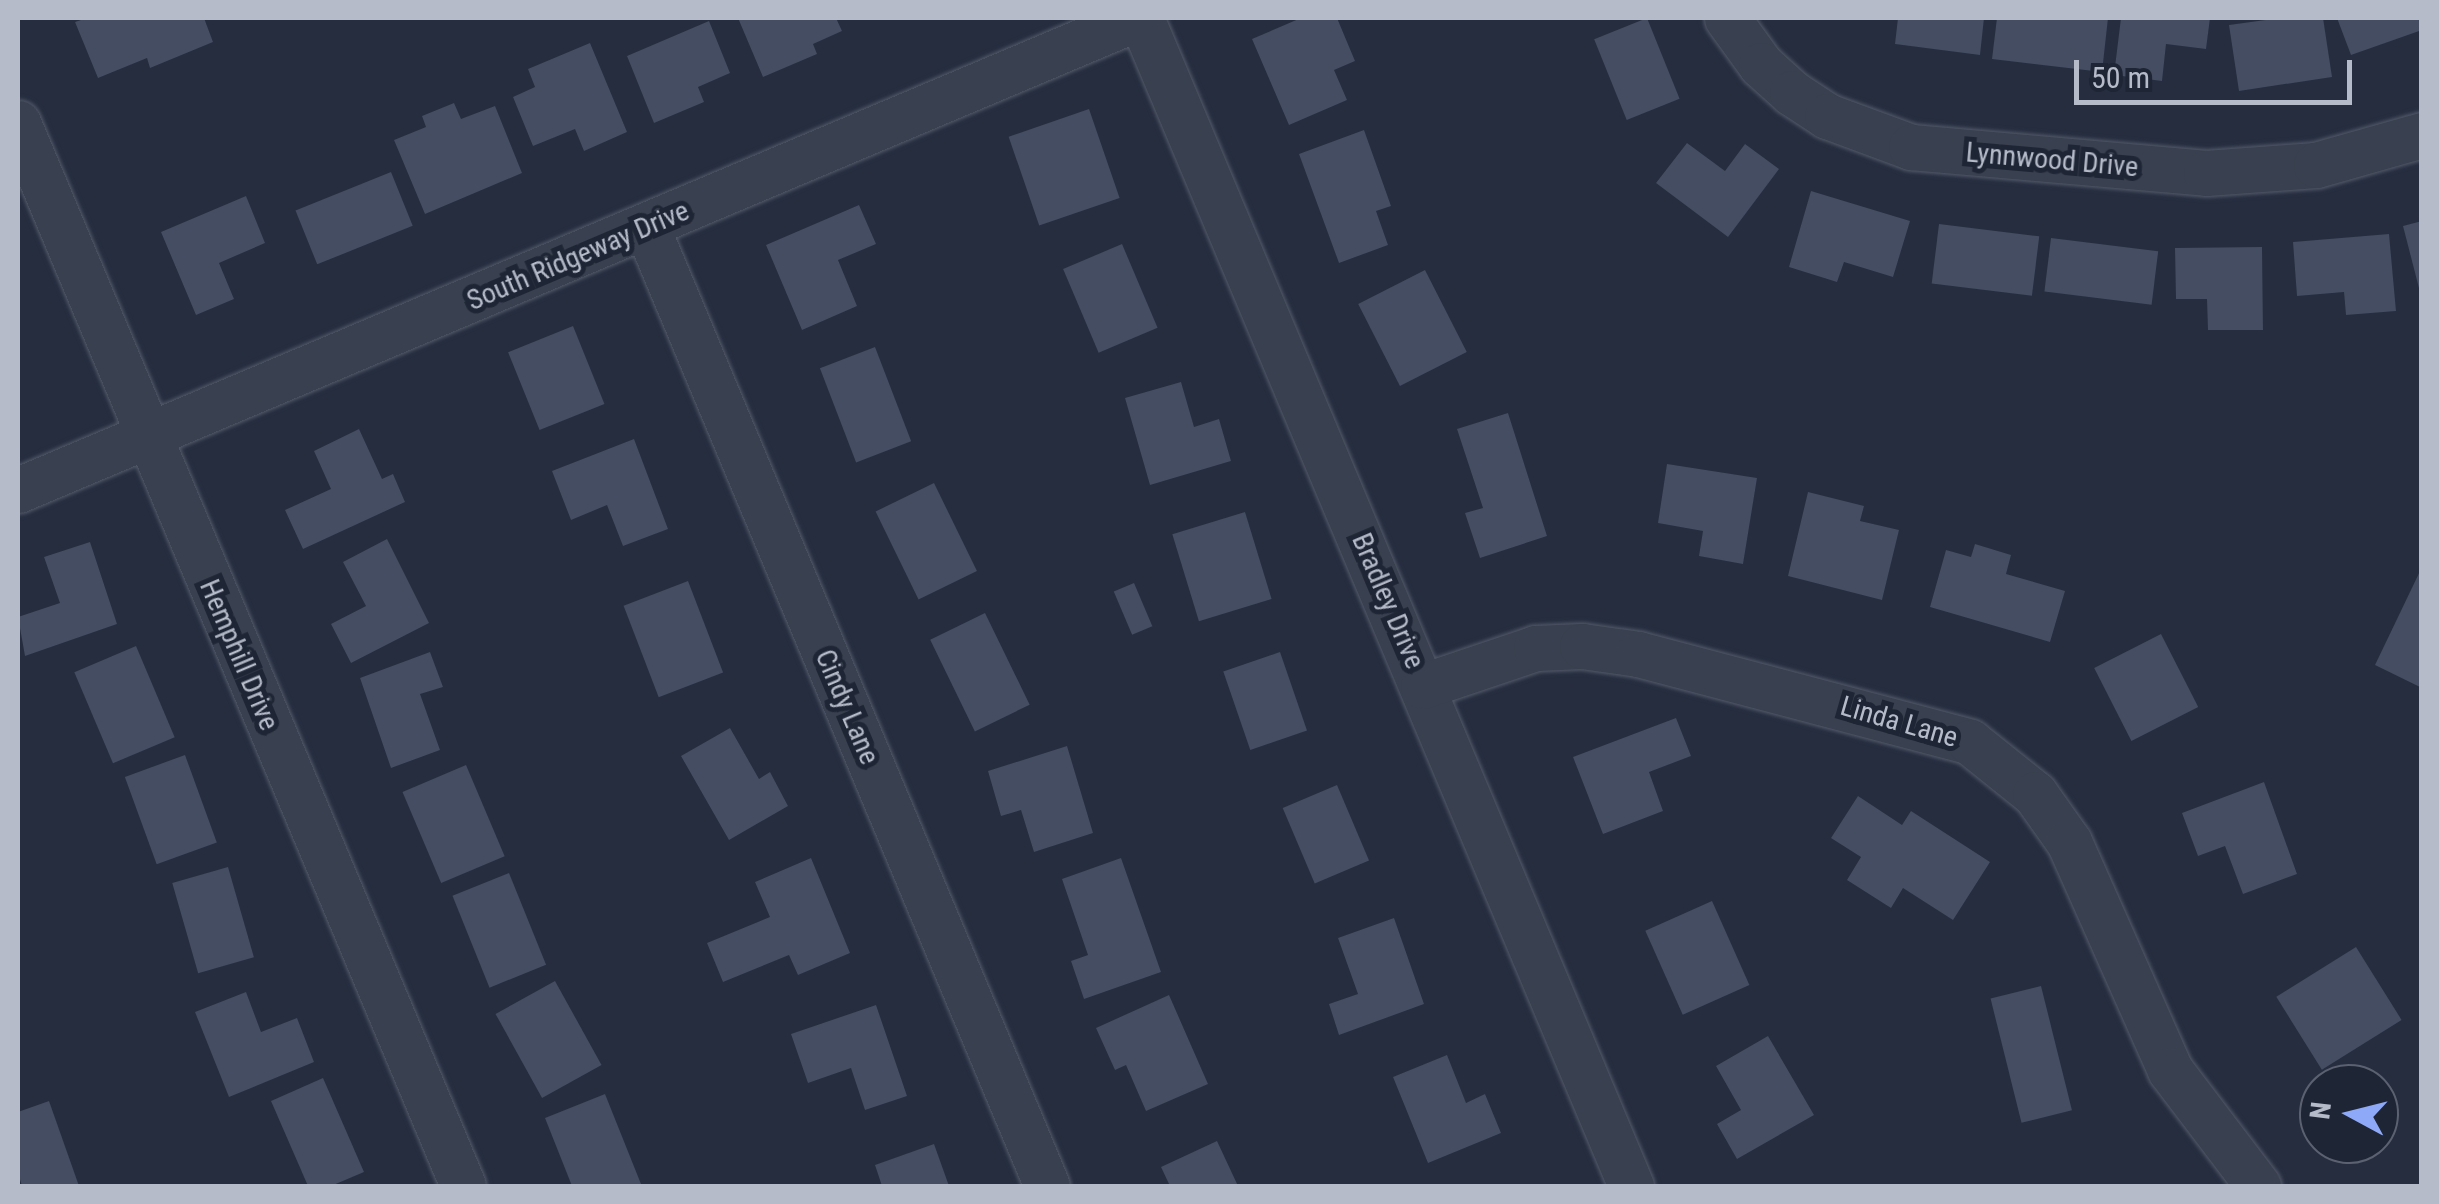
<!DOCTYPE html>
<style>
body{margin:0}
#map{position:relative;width:2439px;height:1204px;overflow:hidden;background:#252d3f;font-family:"Roboto Condensed",sans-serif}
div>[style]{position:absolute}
.building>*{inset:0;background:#444d61;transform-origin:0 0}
.roads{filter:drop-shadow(0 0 2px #545b6a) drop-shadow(0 0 2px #545b6a)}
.street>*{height:45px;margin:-22.5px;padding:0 22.5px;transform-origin:22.5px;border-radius:22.5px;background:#39404f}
span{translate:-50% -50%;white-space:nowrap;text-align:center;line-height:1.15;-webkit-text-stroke:10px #1e2534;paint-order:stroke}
.street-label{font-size:28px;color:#b6bbca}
.frame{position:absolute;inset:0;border:20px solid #b6bbca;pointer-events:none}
.north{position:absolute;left:2299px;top:1064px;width:100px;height:100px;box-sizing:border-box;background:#1e2534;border:2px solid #5b6170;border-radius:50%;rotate:277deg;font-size:28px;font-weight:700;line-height:40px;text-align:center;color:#b6bbca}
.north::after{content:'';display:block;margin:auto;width:35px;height:45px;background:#8ea9f7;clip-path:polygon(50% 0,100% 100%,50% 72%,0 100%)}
.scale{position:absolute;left:2074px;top:60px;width:278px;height:45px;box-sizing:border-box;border:5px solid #b6bbca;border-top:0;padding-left:12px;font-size:30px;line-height:35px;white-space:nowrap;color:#b6bbca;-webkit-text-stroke:8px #1e2534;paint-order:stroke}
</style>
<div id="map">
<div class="building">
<i style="clip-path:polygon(87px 18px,204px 18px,213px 42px,150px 68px,147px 58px,98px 78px,75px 22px)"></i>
<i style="clip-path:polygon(738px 18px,836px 18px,842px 31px,813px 44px,817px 54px,763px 77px)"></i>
<i style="clip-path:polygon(1301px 18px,1337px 18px,1355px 61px,1334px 70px,1347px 100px,1289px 125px,1252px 39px)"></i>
<i style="left:1647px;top:18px;width:87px;height:57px;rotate:68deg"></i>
<i style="clip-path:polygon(1898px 18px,1984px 18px,1980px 55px,1895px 44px)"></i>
<i style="clip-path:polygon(1997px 18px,2108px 18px,2102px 72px,1992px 59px)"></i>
<i style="clip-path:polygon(2121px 18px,2210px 18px,2206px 49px,2166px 44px,2162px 81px,2114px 75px)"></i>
<i style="clip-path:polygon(2280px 18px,2323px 18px,2332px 77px,2239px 91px,2229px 25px)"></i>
<i style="clip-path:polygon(2337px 18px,2422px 18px,2422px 30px,2351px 55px)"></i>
<i style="clip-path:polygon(709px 21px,730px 73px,698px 87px,704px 102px,654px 123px,627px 56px)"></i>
<i style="clip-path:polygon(590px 43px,627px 132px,584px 151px,575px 129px,533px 146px,513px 97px,535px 87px,528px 69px)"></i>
<i style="clip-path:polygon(454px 103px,461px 119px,495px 106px,522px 173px,425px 214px,394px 140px,426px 127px,422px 116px)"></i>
<i style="left:1089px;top:109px;width:94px;height:85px;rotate:71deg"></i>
<i style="clip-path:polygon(1364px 130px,1391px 206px,1376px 211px,1388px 245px,1339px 263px,1299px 154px)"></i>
<i style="clip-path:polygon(1687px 143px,1725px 171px,1745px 144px,1779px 169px,1728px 237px,1656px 183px)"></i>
<i style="left:391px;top:172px;width:58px;height:103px;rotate:68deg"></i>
<i style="clip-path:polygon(1811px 191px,1910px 221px,1893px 277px,1844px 262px,1837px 282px,1789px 267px)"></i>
<i style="clip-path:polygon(246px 196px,265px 243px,219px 263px,234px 299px,196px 315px,161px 232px)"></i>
<i style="clip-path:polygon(859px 205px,876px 244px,838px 260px,857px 306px,802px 330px,766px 245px)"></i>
<i style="clip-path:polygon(2422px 221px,2422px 292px,2420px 292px,2403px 226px)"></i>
<i style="left:1939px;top:224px;width:101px;height:60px;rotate:7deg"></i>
<i style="clip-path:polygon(2389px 234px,2396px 311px,2346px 315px,2344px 292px,2297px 296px,2293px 242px)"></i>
<i style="left:2051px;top:238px;width:108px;height:54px;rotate:7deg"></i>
<i style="left:1122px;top:244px;width:91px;height:64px;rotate:67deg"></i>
<i style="clip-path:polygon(2262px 247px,2263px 330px,2208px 330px,2207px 299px,2176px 299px,2175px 248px)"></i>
<i style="left:1425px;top:270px;width:92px;height:75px;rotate:63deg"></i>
<i style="left:573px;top:326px;width:84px;height:70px;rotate:68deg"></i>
<i style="left:875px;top:347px;width:101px;height:59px;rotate:69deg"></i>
<i style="clip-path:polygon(1181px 382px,1194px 427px,1219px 419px,1231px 461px,1150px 485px,1125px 398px)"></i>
<i style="clip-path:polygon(1508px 413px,1547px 536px,1480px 558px,1465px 513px,1483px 508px,1457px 429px)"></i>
<i style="clip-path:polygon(359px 429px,382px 479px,393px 474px,405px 502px,303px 549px,285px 510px,331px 489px,314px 451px)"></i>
<i style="clip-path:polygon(634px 439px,668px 529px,623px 546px,607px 505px,571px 520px,552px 471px)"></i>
<i style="clip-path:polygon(1667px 464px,1757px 478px,1743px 564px,1699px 556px,1703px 531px,1658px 523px)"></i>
<i style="left:934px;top:483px;width:98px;height:65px;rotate:64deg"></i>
<i style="clip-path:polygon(1808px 492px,1864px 506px,1860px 521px,1899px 530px,1882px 600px,1788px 576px)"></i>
<i style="left:1245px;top:512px;width:91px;height:76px;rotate:73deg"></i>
<i style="clip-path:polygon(387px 539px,429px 623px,351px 663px,331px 624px,366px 606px,343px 562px)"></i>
<i style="clip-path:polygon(90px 542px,117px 624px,25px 656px,18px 617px,60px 603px,44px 557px)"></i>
<i style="clip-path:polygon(1975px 544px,2011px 555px,2006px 574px,2065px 591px,2050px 642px,1930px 607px,1946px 550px,1971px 557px)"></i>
<i style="clip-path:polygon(2422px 567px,2422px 688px,2375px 665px)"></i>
<i style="left:688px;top:581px;width:98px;height:69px;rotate:69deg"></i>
<i style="left:1134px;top:583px;width:47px;height:22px;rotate:67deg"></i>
<i style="left:985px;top:613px;width:102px;height:61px;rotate:64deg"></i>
<i style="left:2161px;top:634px;width:82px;height:75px;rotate:63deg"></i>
<i style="left:136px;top:646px;width:99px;height:67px;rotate:67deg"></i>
<i style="clip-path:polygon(430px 652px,443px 687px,420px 694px,440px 750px,391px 768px,360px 678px)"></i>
<i style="left:1280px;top:652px;width:83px;height:60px;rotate:71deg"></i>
<i style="clip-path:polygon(1676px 718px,1691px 756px,1649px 772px,1663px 811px,1603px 834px,1573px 757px)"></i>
<i style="clip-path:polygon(730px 728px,759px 779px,770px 772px,788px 806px,729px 840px,681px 756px)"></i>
<i style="clip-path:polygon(1067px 746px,1093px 833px,1034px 852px,1021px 810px,1001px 816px,988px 771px)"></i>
<i style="left:185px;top:755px;width:93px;height:64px;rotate:70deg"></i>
<i style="left:466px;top:765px;width:99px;height:69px;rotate:67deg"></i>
<i style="clip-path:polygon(2264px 782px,2297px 874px,2243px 894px,2225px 846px,2198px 856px,2182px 813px)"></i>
<i style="left:1337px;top:785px;width:82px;height:59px;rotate:67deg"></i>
<i style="clip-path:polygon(1858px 796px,1902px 825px,1911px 811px,1990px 862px,1953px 920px,1903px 888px,1891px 908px,1847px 880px,1861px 857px,1831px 838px)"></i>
<i style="clip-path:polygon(811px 858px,850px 953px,798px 975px,789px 955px,723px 982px,707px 943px,770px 917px,755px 882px)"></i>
<i style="clip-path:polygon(1121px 858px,1161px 972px,1084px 999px,1071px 961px,1088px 955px,1062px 879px)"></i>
<i style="left:228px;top:867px;width:94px;height:58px;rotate:74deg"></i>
<i style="left:509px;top:873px;width:99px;height:61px;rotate:68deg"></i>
<i style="left:1712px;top:901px;width:92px;height:73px;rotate:66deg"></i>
<i style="clip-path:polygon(1394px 918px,1424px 1004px,1339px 1035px,1329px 1004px,1358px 994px,1338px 938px)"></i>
<i style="left:2356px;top:947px;width:86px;height:94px;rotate:58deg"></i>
<i style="left:555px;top:981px;width:96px;height:68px;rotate:61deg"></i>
<i style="left:2041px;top:986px;width:128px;height:52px;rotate:76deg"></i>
<i style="clip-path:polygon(246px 992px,261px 1032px,297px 1018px,314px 1062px,229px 1097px,195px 1012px)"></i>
<i style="clip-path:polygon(1169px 995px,1208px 1084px,1146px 1111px,1126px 1065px,1115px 1070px,1096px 1028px)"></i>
<i style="clip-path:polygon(876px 1005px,907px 1096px,865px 1110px,851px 1068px,808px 1083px,791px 1034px)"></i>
<i style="clip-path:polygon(1768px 1036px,1814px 1115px,1737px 1159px,1717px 1124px,1741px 1110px,1716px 1066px)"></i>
<i style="clip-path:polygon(1447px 1055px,1466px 1103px,1485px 1094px,1501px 1133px,1428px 1163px,1393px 1077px)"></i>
<i style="clip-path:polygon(323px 1078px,364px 1172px,331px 1186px,308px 1186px,271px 1101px)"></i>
<i style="clip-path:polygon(605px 1094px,641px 1184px,572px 1186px,545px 1118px)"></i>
<i style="clip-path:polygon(49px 1101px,79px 1186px,22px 1186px,18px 1173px,18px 1112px)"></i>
<i style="clip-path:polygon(1217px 1141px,1238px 1186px,1170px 1186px,1161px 1167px)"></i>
<i style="clip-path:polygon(934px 1144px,949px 1186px,882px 1186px,875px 1165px)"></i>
</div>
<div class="roads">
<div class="street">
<i style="left:1141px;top:18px;width:1267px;rotate:67.24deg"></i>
<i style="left:1727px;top:18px;width:58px;rotate:54.1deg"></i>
<i style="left:1761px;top:65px;width:42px;rotate:42.1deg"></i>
<i style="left:1792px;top:93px;width:42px;rotate:33.3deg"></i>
<i style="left:1827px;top:116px;width:90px;rotate:20.3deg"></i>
<i style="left:1911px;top:147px;width:296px;rotate:5deg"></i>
<i style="left:2206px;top:173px;width:110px;rotate:-4.2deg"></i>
<i style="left:2316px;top:165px;width:110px;rotate:-15.8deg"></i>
<i style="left:18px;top:123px;width:1152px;rotate:67.28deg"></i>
<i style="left:647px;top:228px;width:1038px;rotate:67.34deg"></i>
<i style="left:18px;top:490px;width:1214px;rotate:-22.87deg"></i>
<i style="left:1423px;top:686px;width:119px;rotate:-18.6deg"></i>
<i style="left:1536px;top:648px;width:46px;rotate:-2.5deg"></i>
<i style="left:1582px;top:646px;width:57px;rotate:8.1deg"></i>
<i style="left:1638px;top:654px;width:343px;rotate:14.8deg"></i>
<i style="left:1970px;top:742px;width:83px;rotate:38.7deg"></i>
<i style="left:2035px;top:794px;width:59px;rotate:54.7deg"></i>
<i style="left:2069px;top:842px;width:249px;rotate:66.1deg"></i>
<i style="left:2170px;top:1070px;width:146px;rotate:52.8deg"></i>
</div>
</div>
<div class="street-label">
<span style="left:2052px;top:160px;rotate:5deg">Lynnwood Drive</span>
<span style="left:578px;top:256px;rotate:-23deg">South Ridgeway Drive</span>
<span style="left:1388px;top:601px;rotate:67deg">Bradley Drive</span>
<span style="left:239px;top:655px;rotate:67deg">Hemphill Drive</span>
<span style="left:847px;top:707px;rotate:67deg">Cindy Lane</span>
<span style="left:1899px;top:722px;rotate:16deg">Linda Lane</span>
</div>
<div class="frame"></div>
<div class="north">N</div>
<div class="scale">50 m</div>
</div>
